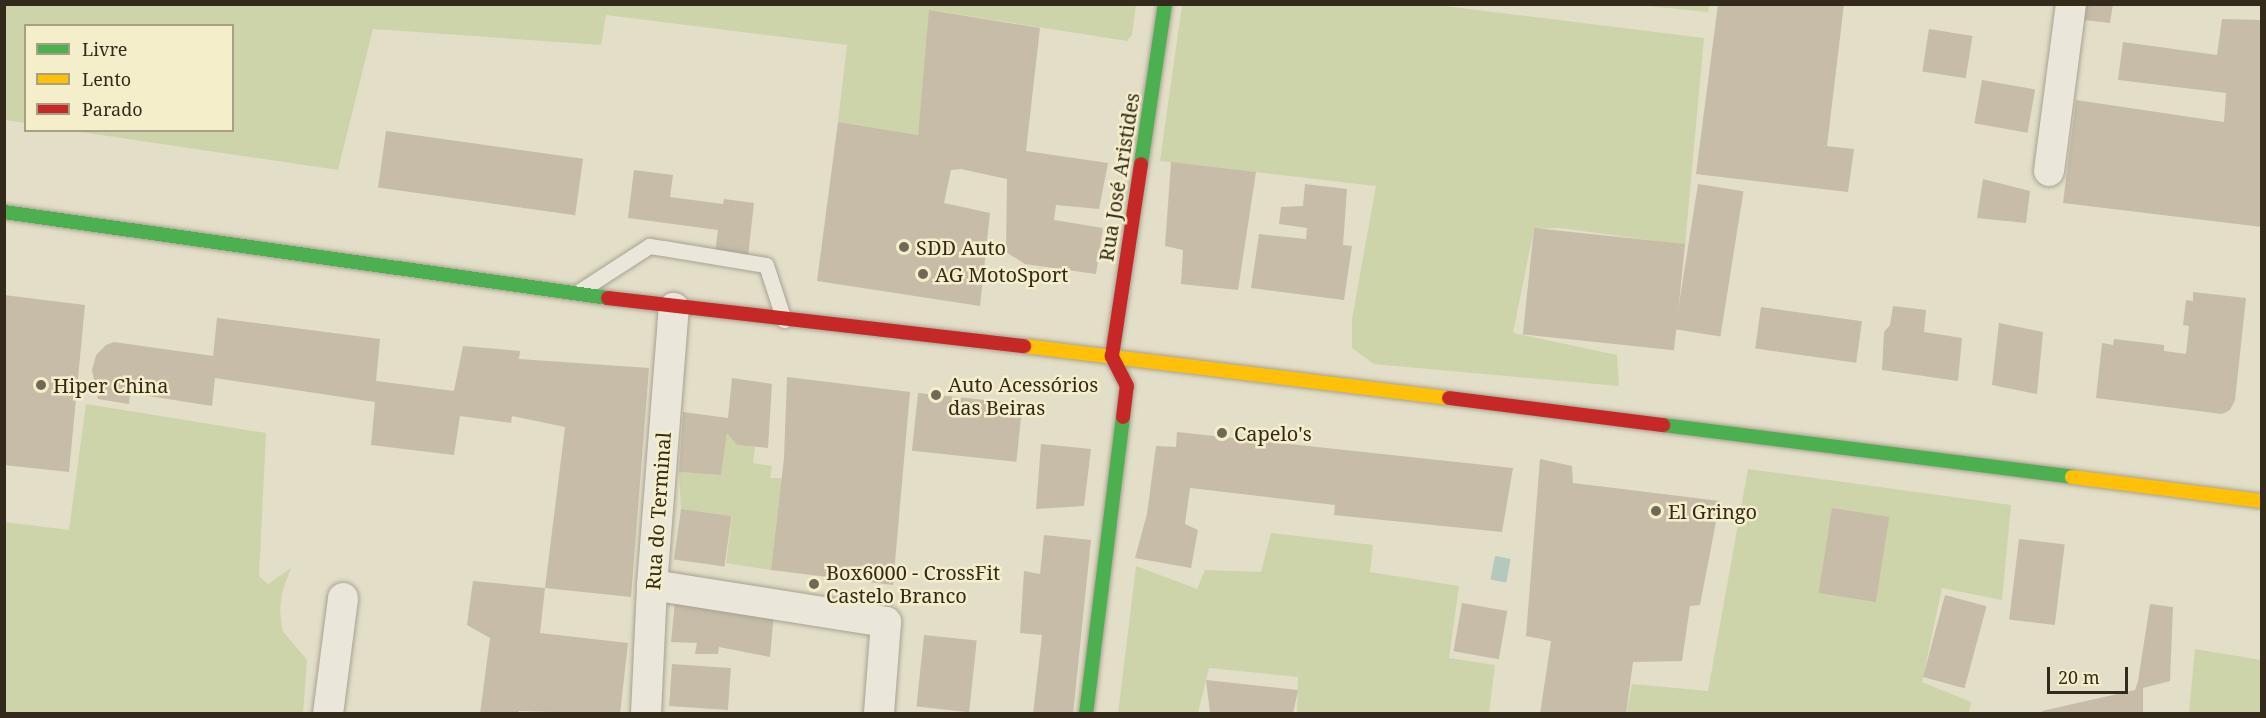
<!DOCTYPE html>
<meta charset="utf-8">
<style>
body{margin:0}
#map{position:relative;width:2266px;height:718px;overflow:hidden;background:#e3dec7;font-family:"Noto Serif",serif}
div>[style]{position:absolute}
.green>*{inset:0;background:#ced4a9}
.water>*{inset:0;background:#b4c8bd;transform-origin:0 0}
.building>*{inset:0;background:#c6bca8;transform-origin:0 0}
.roads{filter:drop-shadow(0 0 2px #a7a291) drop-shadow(0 0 2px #a7a291)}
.lane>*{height:15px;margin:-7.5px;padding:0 7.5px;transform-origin:7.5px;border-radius:7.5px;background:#eae7da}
.street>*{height:30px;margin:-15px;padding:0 15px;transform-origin:15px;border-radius:15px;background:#eae7da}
.fast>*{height:14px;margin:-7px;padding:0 7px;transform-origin:7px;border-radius:7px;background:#4caf50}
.slow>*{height:14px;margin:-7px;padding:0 7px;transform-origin:7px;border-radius:7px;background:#ffc107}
.jam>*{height:14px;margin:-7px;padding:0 7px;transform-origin:7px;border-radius:7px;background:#c62828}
.dots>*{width:16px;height:16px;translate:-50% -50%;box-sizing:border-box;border:3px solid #f5eecb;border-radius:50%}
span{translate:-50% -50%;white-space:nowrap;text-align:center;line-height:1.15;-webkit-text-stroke:5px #f5eecb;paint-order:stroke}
.street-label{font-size:20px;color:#342a1b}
.poi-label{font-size:20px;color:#342a1b}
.left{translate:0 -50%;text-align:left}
.frame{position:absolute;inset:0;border:6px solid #342a1b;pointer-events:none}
.legend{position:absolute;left:24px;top:24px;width:210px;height:108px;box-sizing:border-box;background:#f5eecb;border:2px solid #a8a085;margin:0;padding:8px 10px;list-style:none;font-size:18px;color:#342a1b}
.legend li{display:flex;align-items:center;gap:12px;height:30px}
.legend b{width:30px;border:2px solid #a8a085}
.scale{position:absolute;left:2047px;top:667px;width:81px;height:27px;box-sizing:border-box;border:3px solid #342a1b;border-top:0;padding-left:8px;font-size:18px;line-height:21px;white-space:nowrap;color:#342a1b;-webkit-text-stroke:4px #f5eecb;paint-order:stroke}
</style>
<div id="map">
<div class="green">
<i style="clip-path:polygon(4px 5px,1136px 5px,1132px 35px,1127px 41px,930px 10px,918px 135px,838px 122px,847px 45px,606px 15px,601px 45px,373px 29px,338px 170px,74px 131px,232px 130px,232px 26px,26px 26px,25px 123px,5px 120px)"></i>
<i style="clip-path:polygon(1182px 5px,1436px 5px,1704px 38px,1685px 245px,1560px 228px,1534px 229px,1513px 333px,1617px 355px,1619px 386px,1374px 364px,1352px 348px,1352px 319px,1376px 186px,1160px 161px)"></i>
<i style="clip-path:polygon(1638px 5px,1709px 5px,1708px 12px)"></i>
<i style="clip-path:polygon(86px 404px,266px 433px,259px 576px,268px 584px,291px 568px,282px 593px,280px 610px,282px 630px,307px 660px,303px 713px,5px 713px,5px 522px,69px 530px)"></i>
<i style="clip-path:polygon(727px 430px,737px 445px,755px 447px,753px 463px,772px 466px,770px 478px,782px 478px,771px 570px,726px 563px,732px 516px,681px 509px,679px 472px,721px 475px)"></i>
<i style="clip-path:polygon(1748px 469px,2011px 505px,2002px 600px,1942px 588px,1922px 682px,1971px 702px,1969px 713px,1626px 714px,1632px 684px,1708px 691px)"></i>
<i style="clip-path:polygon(1271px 533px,1373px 545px,1370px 572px,1459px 586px,1449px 658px,1495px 665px,1489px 713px,1297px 713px,1298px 677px,1209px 668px,1198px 713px,1118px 714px,1136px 566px,1197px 589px,1205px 570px,1261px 572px)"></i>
<i style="clip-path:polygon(2195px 649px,2261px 660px,2261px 713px,2189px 713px)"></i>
</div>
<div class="water">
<i style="left:1495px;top:556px;width:16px;height:24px;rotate:11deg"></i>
</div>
<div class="building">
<i style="clip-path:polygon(1718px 4px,1844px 4px,1827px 146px,1854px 149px,1848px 192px,1696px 174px)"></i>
<i style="clip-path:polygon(2086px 4px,2113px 4px,2110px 23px,2084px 20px)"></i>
<i style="clip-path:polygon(929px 10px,1040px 28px,1026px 151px,1108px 163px,1099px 209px,1056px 205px,1054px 220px,1103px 228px,1096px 274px,1025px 264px,1006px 252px,1007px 179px,961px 169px,951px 170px,944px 203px,990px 213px,980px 306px,817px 281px,838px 122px,918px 135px)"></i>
<i style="clip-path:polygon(2222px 19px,2262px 20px,2262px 227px,2063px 203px,2076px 100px,2224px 122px,2226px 93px,2118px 80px,2123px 42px,2217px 55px)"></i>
<i style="left:1929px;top:29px;width:44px;height:43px;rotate:9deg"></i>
<i style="left:1982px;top:80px;width:54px;height:44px;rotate:10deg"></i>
<i style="left:386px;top:131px;width:199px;height:57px;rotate:8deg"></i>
<i style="clip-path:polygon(1171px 162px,1256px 172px,1238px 290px,1181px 284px,1183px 250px,1165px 246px)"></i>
<i style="clip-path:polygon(634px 170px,673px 175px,670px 197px,723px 204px,724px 199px,754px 203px,747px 265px,714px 261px,718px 230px,628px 218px)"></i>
<i style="clip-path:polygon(1983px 179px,2030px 191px,2026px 223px,1977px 218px)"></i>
<i style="clip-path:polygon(1305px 184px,1347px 189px,1343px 245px,1352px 246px,1344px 300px,1251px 288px,1259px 234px,1306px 239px,1307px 228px,1279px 224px,1281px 207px,1303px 206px)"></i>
<i style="left:1698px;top:184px;width:46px;height:147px;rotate:9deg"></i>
<i style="left:1534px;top:228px;width:152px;height:107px;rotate:6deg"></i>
<i style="clip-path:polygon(2193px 292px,2246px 298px,2235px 400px,2230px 410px,2222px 414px,2096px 398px,2102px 343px,2113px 345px,2114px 339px,2164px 345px,2164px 351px,2186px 354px,2189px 326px,2183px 325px,2186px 300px,2193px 301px)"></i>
<i style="clip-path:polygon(4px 295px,85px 305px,69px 472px,4px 465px)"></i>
<i style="clip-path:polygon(1893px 306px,1926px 310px,1924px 332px,1962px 338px,1958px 381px,1882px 370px,1884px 332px,1890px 325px)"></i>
<i style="left:1761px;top:307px;width:102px;height:42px;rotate:8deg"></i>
<i style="clip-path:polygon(217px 318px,380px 339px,376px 381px,454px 391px,463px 346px,520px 351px,519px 359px,649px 368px,631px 597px,545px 588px,565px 427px,512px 416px,511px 423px,460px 416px,454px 455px,371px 445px,375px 402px,215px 378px,212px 406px,130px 393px,129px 404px,98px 399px,92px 370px,96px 355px,106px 345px,114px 342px,213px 356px)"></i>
<i style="clip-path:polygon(1999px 323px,2043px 332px,2037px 394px,1992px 385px)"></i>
<i style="clip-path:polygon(787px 377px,910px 392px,893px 585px,771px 570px,784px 458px)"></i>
<i style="clip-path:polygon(732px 378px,772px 384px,768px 448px,737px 445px,727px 433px,721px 475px,679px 472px,683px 412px,728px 418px)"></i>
<i style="left:918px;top:393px;width:105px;height:58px;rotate:6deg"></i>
<i style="clip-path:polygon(1177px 432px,1513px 468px,1502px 532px,1334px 515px,1335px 505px,1190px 488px,1185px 524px,1198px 530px,1191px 568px,1135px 558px,1147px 514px,1156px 446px,1176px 447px)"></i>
<i style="clip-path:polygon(1041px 444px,1091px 449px,1084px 506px,1036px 509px)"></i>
<i style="clip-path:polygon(1540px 459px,1572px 466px,1573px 483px,1720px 501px,1700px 605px,1690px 606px,1682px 661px,1633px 662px,1626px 714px,1540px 714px,1551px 641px,1526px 636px)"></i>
<i style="left:1832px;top:508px;width:58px;height:86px;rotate:9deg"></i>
<i style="left:681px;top:509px;width:51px;height:51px;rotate:8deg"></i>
<i style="clip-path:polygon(1044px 535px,1091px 540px,1073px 714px,1033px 714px,1042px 635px,1020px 633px,1024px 571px,1040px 574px)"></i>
<i style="left:2019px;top:539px;width:46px;height:81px;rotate:7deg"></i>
<i style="clip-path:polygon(473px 581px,545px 588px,540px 633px,628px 643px,620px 714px,519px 711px,519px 714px,480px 714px,490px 638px,467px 625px)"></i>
<i style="left:1945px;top:595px;width:43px;height:85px;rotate:15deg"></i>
<i style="clip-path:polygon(675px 601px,774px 613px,770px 657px,719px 647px,718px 654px,695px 654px,697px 643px,671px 642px)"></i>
<i style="left:1462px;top:603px;width:46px;height:49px;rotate:10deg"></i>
<i style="clip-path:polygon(2150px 604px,2173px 607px,2170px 681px,2143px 688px,2143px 714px,2042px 714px,2042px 711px,2135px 690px,2138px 681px)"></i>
<i style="left:924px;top:635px;width:53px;height:72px;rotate:6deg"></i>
<i style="left:672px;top:664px;width:59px;height:42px;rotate:4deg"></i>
<i style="clip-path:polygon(1206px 680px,1298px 690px,1293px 714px,1210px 713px)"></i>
</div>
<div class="roads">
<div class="lane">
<i style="left:578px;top:292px;width:85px;rotate:-32.9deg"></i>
<i style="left:649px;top:246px;width:14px;rotate:8deg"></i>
<i style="left:663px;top:248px;width:104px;rotate:9.4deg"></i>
<i style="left:766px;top:265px;width:58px;rotate:71.9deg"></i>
</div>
<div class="street">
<i style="left:2049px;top:171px;width:168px;rotate:-82.5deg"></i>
<i style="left:652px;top:585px;width:237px;rotate:9deg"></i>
<i style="left:886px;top:622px;width:92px;rotate:94.4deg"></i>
<i style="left:328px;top:714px;width:117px;rotate:-82.6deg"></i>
<i style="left:646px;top:714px;width:129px;rotate:-87.3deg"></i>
<i style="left:652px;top:585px;width:278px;rotate:-85.5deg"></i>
</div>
<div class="fast">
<i style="left:1141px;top:164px;width:162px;rotate:-81.5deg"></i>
<i style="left:4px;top:212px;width:610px;rotate:8.1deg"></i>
<i style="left:1663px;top:425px;width:412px;rotate:7.2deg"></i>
<i style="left:1086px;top:714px;width:299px;rotate:-82.9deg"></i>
</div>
<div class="slow">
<i style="left:1024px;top:346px;width:428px;rotate:7deg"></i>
<i style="left:2072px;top:477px;width:192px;rotate:7.2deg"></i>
</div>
<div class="jam">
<i style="left:608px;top:298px;width:419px;rotate:6.6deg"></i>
<i style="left:1449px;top:398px;width:216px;rotate:7.2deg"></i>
<i style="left:1123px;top:417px;width:31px;rotate:-83deg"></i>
<i style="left:1127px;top:386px;width:34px;rotate:-117deg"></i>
<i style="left:1112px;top:356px;width:194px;rotate:-81.4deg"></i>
</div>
</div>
<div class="dots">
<i style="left:904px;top:247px;background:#716957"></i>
<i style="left:923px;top:274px;background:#716957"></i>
<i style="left:41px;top:385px;background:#716957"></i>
<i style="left:936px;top:395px;background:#716957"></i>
<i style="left:1222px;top:433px;background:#716957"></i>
<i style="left:1656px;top:511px;background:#716957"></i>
<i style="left:814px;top:584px;background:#716957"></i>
</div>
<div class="street-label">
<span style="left:1119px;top:177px;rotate:-81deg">Rua José Aristides</span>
<span style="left:658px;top:511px;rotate:-86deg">Rua do Terminal</span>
</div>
<div class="poi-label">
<span class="left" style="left:916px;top:247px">SDD Auto</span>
<span class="left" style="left:935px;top:274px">AG MotoSport</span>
<span class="left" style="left:948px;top:396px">Auto Acessórios<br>das Beiras</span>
<span class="left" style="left:53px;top:385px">Hiper China</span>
<span class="left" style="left:1234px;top:433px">Capelo's</span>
<span class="left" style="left:1668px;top:511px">El Gringo</span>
<span class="left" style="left:826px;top:584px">Box6000 - CrossFit<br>Castelo Branco</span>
</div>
<div class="frame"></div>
<ul class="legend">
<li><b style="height:8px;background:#4caf50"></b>Livre</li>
<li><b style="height:8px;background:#ffc107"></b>Lento</li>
<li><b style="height:8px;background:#c62828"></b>Parado</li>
</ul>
<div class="scale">20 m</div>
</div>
